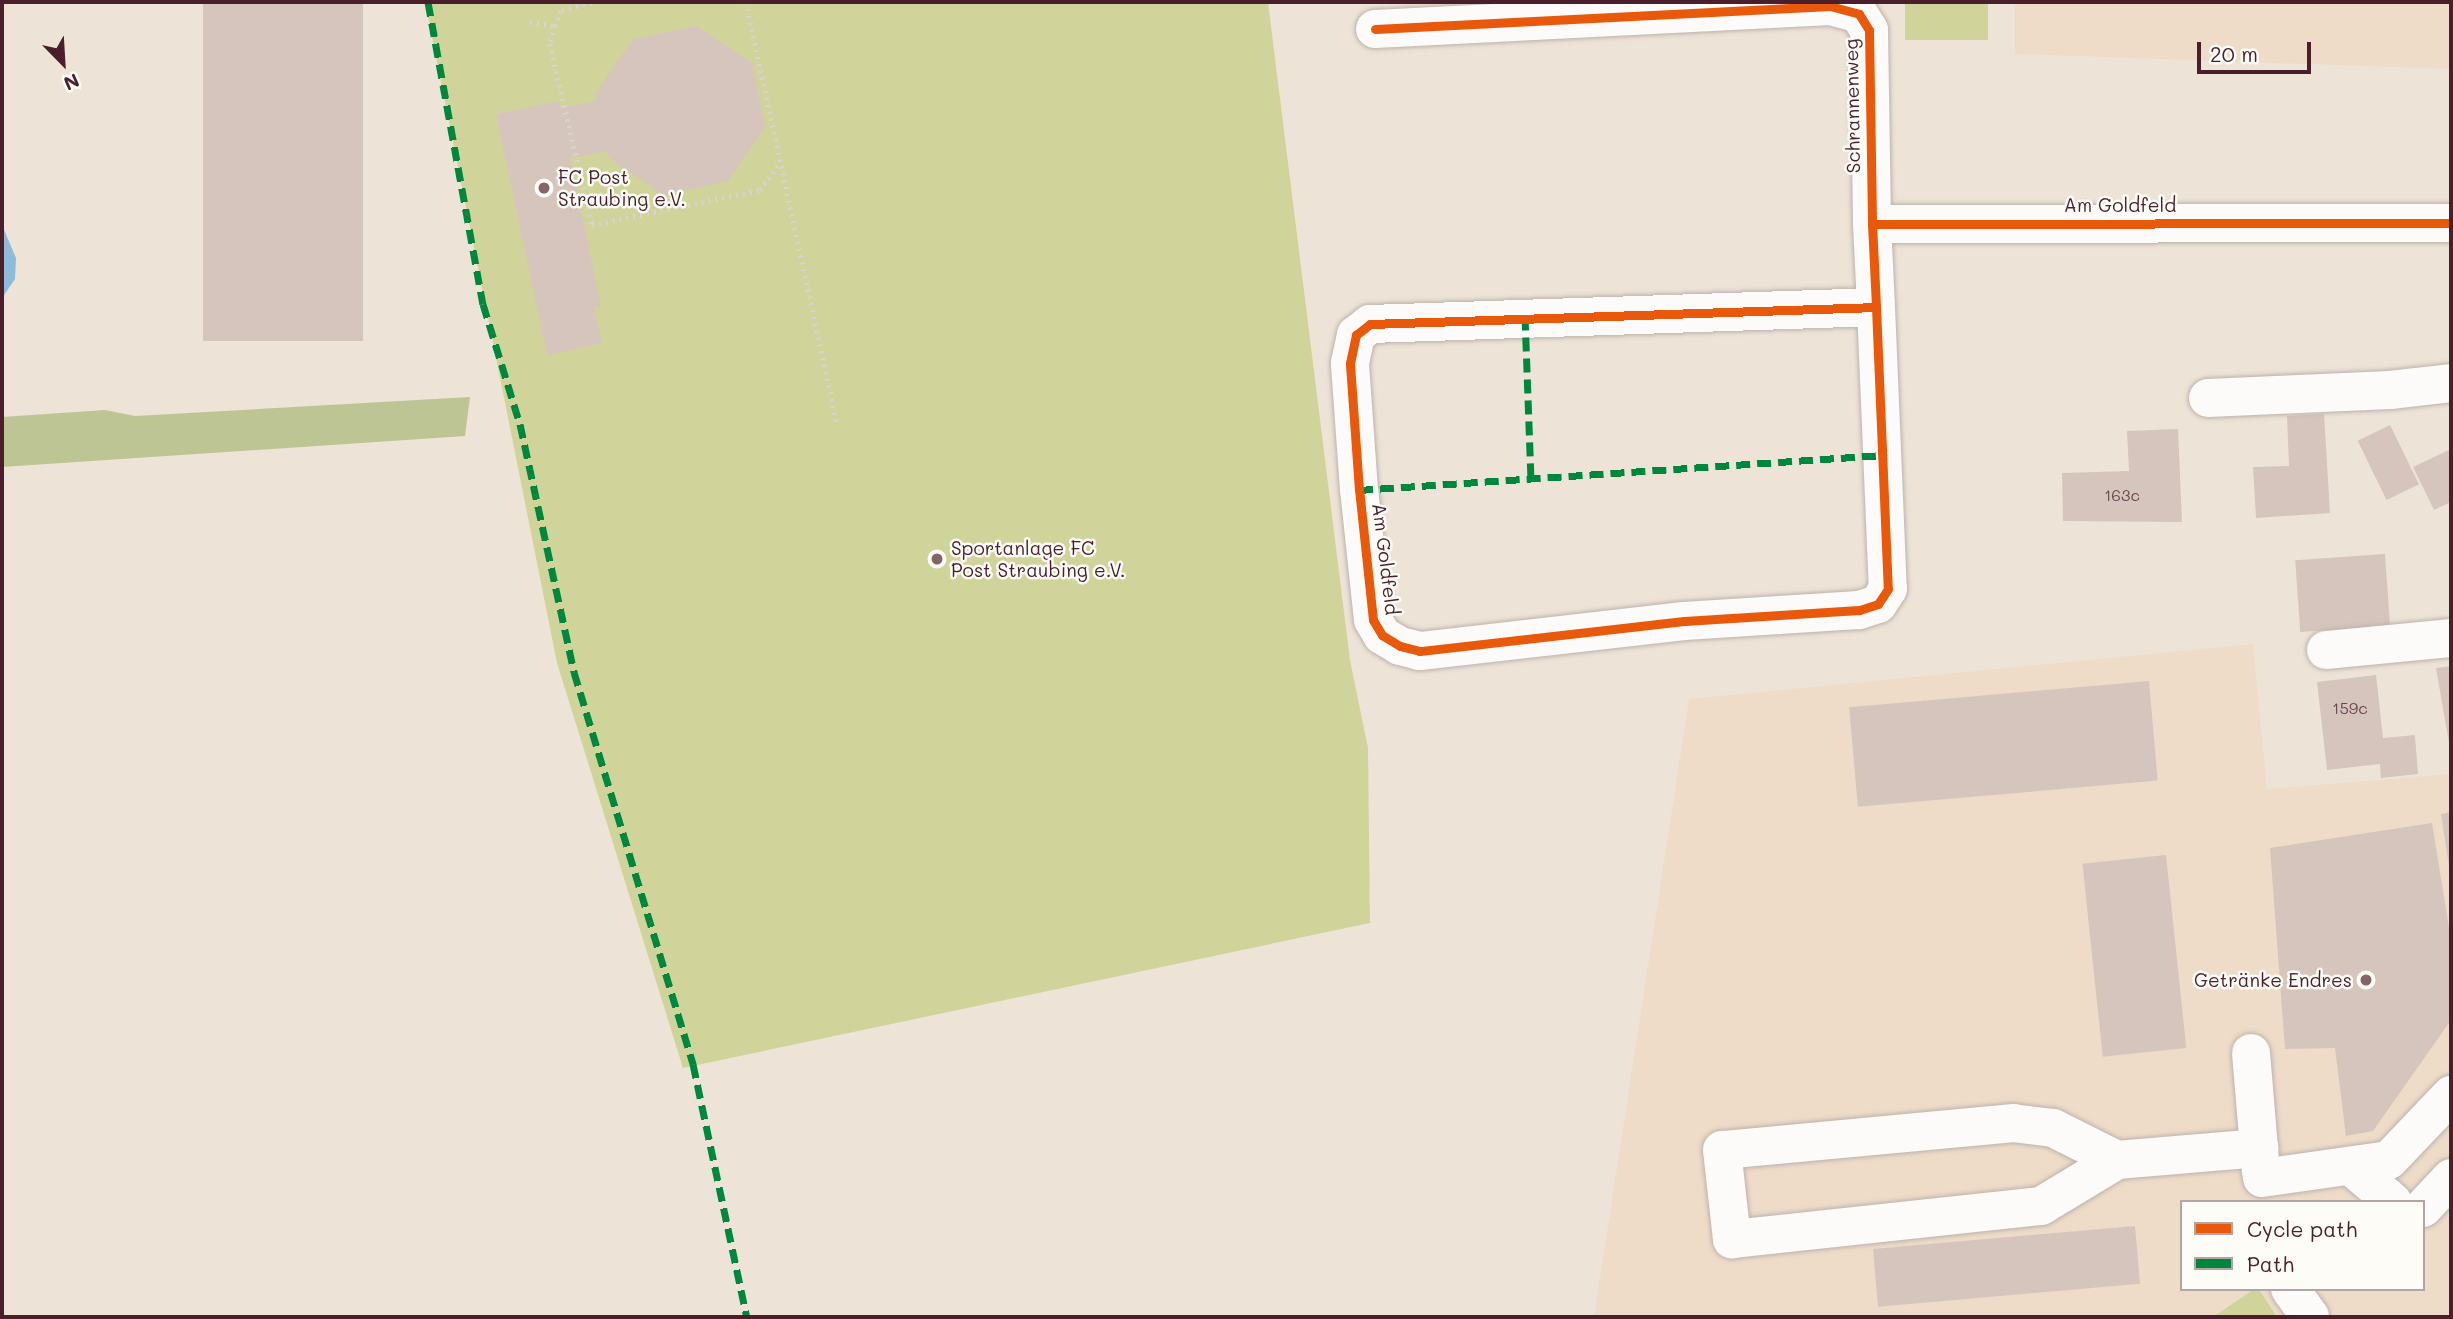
<!DOCTYPE html>
<meta charset="utf-8">
<style>
body{margin:0}
#map{position:relative;width:2453px;height:1319px;overflow:hidden;background:#ede4d7;font-family:Mali,sans-serif}
div>[style]{position:absolute}
.built>*{inset:0;background:#eedcc8}
.green>*{inset:0;background:#d1d49a;transform-origin:0 0}
.forest>*{inset:0;background:#bcc593}
.water>*{inset:0;background:#8dbbd9}
.building>*{inset:0;background:#d5c5bd;transform-origin:0 0}
.path>*{height:4.5px;margin-top:-2.25px;transform-origin:0;background:repeating-linear-gradient(90deg,#d8d3d1 0 2px,transparent 0 7px)}
.roads{filter:drop-shadow(0 0 2px #bdb2ac) drop-shadow(0 0 2px #bdb2ac)}
.minor>*{height:38px;margin:-19px;padding:0 19px;transform-origin:19px;border-radius:19px;background:#fcfbf9}
.quiet>*{height:7px;margin-top:-3.5px;transform-origin:0;background:repeating-linear-gradient(90deg,#00873e 0 14px,transparent 0 21px)}
.cycleway>*{height:9px;margin:-4.5px;padding:0 4.5px;transform-origin:4.5px;border-radius:4.5px;background:#e8590c}
.dots>*{width:19px;height:19px;translate:-50% -50%;box-sizing:border-box;border:4px solid #fdfcf7;border-radius:50%}
span{translate:-50% -50%;white-space:nowrap;text-align:center;line-height:1.15;-webkit-text-stroke:5px #fdfcf7;paint-order:stroke}
.number-label{font-size:16px;color:#6d4850}
.number-label span{-webkit-text-stroke-width:0}
.street-label{font-size:19px;color:#4a1f2b}
.poi-label{font-size:19px;color:#4a1f2b}
.left{translate:0 -50%;text-align:left}
.right{translate:-100% -50%;text-align:right}
.frame{position:absolute;inset:0;border:4px solid #4a1f2b;pointer-events:none}
.legend{position:absolute;left:2180px;top:1200px;width:245px;height:91px;box-sizing:border-box;background:#fdfcf7;border:2px solid #b5a4a5;margin:0;padding:9px 12px;list-style:none;font-size:21px;color:#4a1f2b}
.legend li{display:flex;align-items:center;gap:14px;height:35px}
.legend b{width:35px;border:2px solid #b5a4a5}
.north{position:absolute;left:28px;top:28px;width:70px;height:70px;-webkit-text-stroke:5px #fdfcf7;paint-order:stroke;rotate:156deg;font-size:19px;font-weight:700;line-height:28px;text-align:center;color:#4a1f2b}
.north::after{content:'';display:block;margin:auto;width:24px;height:32px;background:#4a1f2b;clip-path:polygon(50% 0,100% 100%,50% 72%,0 100%)}
.scale{position:absolute;left:2197px;top:42px;width:114px;height:32px;box-sizing:border-box;border:4px solid #4a1f2b;border-top:0;padding-left:9px;font-size:21px;line-height:24px;white-space:nowrap;color:#4a1f2b;-webkit-text-stroke:5px #fdfcf7;paint-order:stroke}
</style>
<div id="map">
<div class="built">
<i style="clip-path:polygon(2015px 2px,2451px 2px,2451px 69px,2015px 54px)"></i>
<i style="clip-path:polygon(2253px 644px,2267px 789px,2451px 774px,2451px 1317px,2277px 1317px,2259px 1289px,2423px 1289px,2423px 1202px,2182px 1202px,2182px 1289px,2254px 1289px,2213px 1317px,1594px 1317px,1689px 699px)"></i>
</div>
<div class="green">
<i style="clip-path:polygon(425px 2px,1268px 2px,1350px 660px,1368px 748px,1370px 923px,683px 1068px,557px 663px)"></i>
<i style="left:1905px;top:2px;width:83px;height:38px"></i>
<i style="clip-path:polygon(2254px 1289px,2259px 1289px,2277px 1317px,2213px 1317px)"></i>
</div>
<div class="forest">
<i style="clip-path:polygon(470px 397px,465px 436px,2px 467px,2px 417px,105px 410px,135px 416px)"></i>
</div>
<div class="water">
<i style="clip-path:polygon(2px 225px,16px 258px,15px 279px,2px 298px)"></i>
</div>
<div class="building">
<i style="left:203px;top:2px;width:160px;height:339px"></i>
<i style="clip-path:polygon(697px 26px,752px 63px,765px 127px,728px 181px,664px 195px,609px 158px,607px 151px,570px 158px,601px 306px,594px 307px,602px 343px,547px 355px,496px 114px,558px 101px,560px 108px,597px 101px,595px 94px,633px 39px)"></i>
<i style="clip-path:polygon(2324px 414px,2330px 513px,2256px 518px,2253px 467px,2289px 466px,2287px 416px)"></i>
<i style="left:2390px;top:425px;width:66px;height:36px;rotate:64deg"></i>
<i style="clip-path:polygon(2178px 429px,2182px 522px,2063px 521px,2062px 473px,2129px 471px,2127px 431px)"></i>
<i style="clip-path:polygon(2451px 449px,2451px 502px,2434px 510px,2413px 467px)"></i>
<i style="left:2385px;top:554px;width:72px;height:90px;rotate:86deg"></i>
<i style="clip-path:polygon(2451px 666px,2451px 749px,2450px 749px,2436px 668px)"></i>
<i style="clip-path:polygon(2376px 675px,2383px 738px,2415px 735px,2418px 774px,2381px 778px,2380px 764px,2327px 770px,2317px 682px)"></i>
<i style="left:2149px;top:681px;width:100px;height:301px;rotate:85deg"></i>
<i style="clip-path:polygon(2451px 812px,2451px 872px,2450px 873px,2441px 814px)"></i>
<i style="clip-path:polygon(2432px 823px,2451px 940px,2451px 1020px,2373px 1131px,2346px 1136px,2335px 1048px,2285px 1049px,2270px 848px)"></i>
<i style="left:2166px;top:855px;width:194px;height:84px;rotate:84deg"></i>
<i style="left:2135px;top:1226px;width:58px;height:263px;rotate:85deg"></i>
</div>
<div class="path">
<i style="left:746px;top:2px;width:431px;rotate:77.8deg"></i>
<i style="left:530px;top:22px;width:25px;rotate:9deg"></i>
<i style="left:555px;top:26px;width:18px;rotate:-68deg"></i>
<i style="left:562px;top:9px;width:35px;rotate:-12deg"></i>
<i style="left:555px;top:26px;width:19px;rotate:106deg"></i>
<i style="left:550px;top:44px;width:186px;rotate:76.9deg"></i>
<i style="left:592px;top:225px;width:172px;rotate:-11.8deg"></i>
<i style="left:760px;top:190px;width:34px;rotate:-54deg"></i>
</div>
<div class="roads">
<div class="minor">
<i style="left:1375px;top:29px;width:456px;rotate:-2.9deg"></i>
<i style="left:1830px;top:6px;width:30px;rotate:15deg"></i>
<i style="left:1859px;top:14px;width:19px;rotate:58deg"></i>
<i style="left:1869px;top:30px;width:194px;rotate:89.1deg"></i>
<i style="left:1872px;top:224px;width:83px;rotate:87.2deg"></i>
<i style="left:1876px;top:307px;width:282px;rotate:87.6deg"></i>
<i style="left:1888px;top:589px;width:18px;rotate:124deg"></i>
<i style="left:1878px;top:604px;width:20px;rotate:162deg"></i>
<i style="left:1859px;top:610px;width:175px;rotate:176.4deg"></i>
<i style="left:1684px;top:621px;width:266px;rotate:173.5deg"></i>
<i style="left:1420px;top:651px;width:21px;rotate:-166deg"></i>
<i style="left:1400px;top:646px;width:21px;rotate:-149deg"></i>
<i style="left:1382px;top:635px;width:17px;rotate:-121deg"></i>
<i style="left:1373px;top:620px;width:131px;rotate:-96.1deg"></i>
<i style="left:1359px;top:490px;width:127px;rotate:-94.1deg"></i>
<i style="left:1350px;top:363px;width:29px;rotate:-78deg"></i>
<i style="left:1356px;top:335px;width:18px;rotate:-38deg"></i>
<i style="left:1370px;top:324px;width:506px;rotate:-1.92deg"></i>
<i style="left:1872px;top:224px;width:579px;rotate:-0.1deg"></i>
<i style="left:2208px;top:398px;width:182px;rotate:-2.5deg"></i>
<i style="left:2390px;top:390px;width:61px;rotate:-6.5deg"></i>
<i style="left:2326px;top:650px;width:126px;rotate:-5.5deg"></i>
<i style="left:2251px;top:1053px;width:119px;rotate:85.2deg"></i>
<i style="left:2117px;top:1160px;width:72px;rotate:-153.4deg"></i>
<i style="left:2053px;top:1128px;width:39px;rotate:-173deg"></i>
<i style="left:2014px;top:1123px;width:293px;rotate:174.7deg"></i>
<i style="left:1722px;top:1150px;width:90px;rotate:83.6deg"></i>
<i style="left:1732px;top:1239px;width:311px;rotate:-6.1deg"></i>
<i style="left:2041px;top:1206px;width:89px;rotate:-31.2deg"></i>
<i style="left:2117px;top:1160px;width:143px;rotate:-4.8deg"></i>
<i style="left:2353px;top:1168px;width:52px;rotate:40.4deg"></i>
<i style="left:2262px;top:1178px;width:128px;rotate:-8.1deg"></i>
<i style="left:2389px;top:1160px;width:90px;rotate:-46.4deg"></i>
<i style="left:2423px;top:1208px;width:41px;rotate:-47deg"></i>
<i style="left:2290px;top:1289px;width:34px;rotate:54deg"></i>
</div>
</div>
<div class="quiet">
<i style="left:428px;top:2px;width:307px;rotate:79.7deg"></i>
<i style="left:483px;top:304px;width:126px;rotate:72.9deg"></i>
<i style="left:520px;top:424px;width:254px;rotate:77.7deg"></i>
<i style="left:574px;top:672px;width:410px;rotate:73.1deg"></i>
<i style="left:693px;top:1064px;width:259px;rotate:78deg"></i>
<i style="left:1525px;top:316px;width:162px;rotate:87.9deg"></i>
<i style="left:1359px;top:490px;width:525px;rotate:-3.82deg"></i>
</div>
<div class="cycleway">
<i style="left:1375px;top:29px;width:456px;rotate:-2.9deg"></i>
<i style="left:1830px;top:6px;width:30px;rotate:15deg"></i>
<i style="left:1859px;top:14px;width:19px;rotate:58deg"></i>
<i style="left:1869px;top:30px;width:194px;rotate:89.1deg"></i>
<i style="left:1872px;top:224px;width:83px;rotate:87.2deg"></i>
<i style="left:1876px;top:307px;width:282px;rotate:87.6deg"></i>
<i style="left:1888px;top:589px;width:18px;rotate:124deg"></i>
<i style="left:1878px;top:604px;width:20px;rotate:162deg"></i>
<i style="left:1859px;top:610px;width:175px;rotate:176.4deg"></i>
<i style="left:1684px;top:621px;width:266px;rotate:173.5deg"></i>
<i style="left:1420px;top:651px;width:21px;rotate:-166deg"></i>
<i style="left:1400px;top:646px;width:21px;rotate:-149deg"></i>
<i style="left:1382px;top:635px;width:17px;rotate:-121deg"></i>
<i style="left:1373px;top:620px;width:131px;rotate:-96.1deg"></i>
<i style="left:1359px;top:490px;width:127px;rotate:-94.1deg"></i>
<i style="left:1350px;top:363px;width:29px;rotate:-78deg"></i>
<i style="left:1356px;top:335px;width:18px;rotate:-38deg"></i>
<i style="left:1370px;top:324px;width:506px;rotate:-1.92deg"></i>
<i style="left:1872px;top:224px;width:579px;rotate:-0.1deg"></i>
</div>
<div class="dots">
<i style="left:544px;top:188px;background:#836467"></i>
<i style="left:937px;top:559px;background:#836467"></i>
<i style="left:2366px;top:980px;background:#836467"></i>
</div>
<div class="number-label">
<span style="left:2122px;top:495px">163c</span>
<span style="left:2350px;top:708px">159c</span>
</div>
<div class="street-label">
<span style="left:1852px;top:106px;rotate:-91deg">Schrannenweg</span>
<span style="left:2120px;top:205px">Am Goldfeld</span>
<span style="left:1386px;top:559px;rotate:83deg">Am Goldfeld</span>
</div>
<div class="poi-label">
<span class="left" style="left:558px;top:188px">FC Post<br>Straubing e.V.</span>
<span class="left" style="left:951px;top:559px">Sportanlage FC<br>Post Straubing e.V.</span>
<span class="right" style="left:2352px;top:980px">Getränke Endres</span>
</div>
<div class="frame"></div>
<ul class="legend">
<li><b style="height:9px;background:#e8590c"></b>Cycle path</li>
<li><b style="height:9px;background:#00873e"></b>Path</li>
</ul>
<div class="north">N</div>
<div class="scale">20 m</div>
</div>
